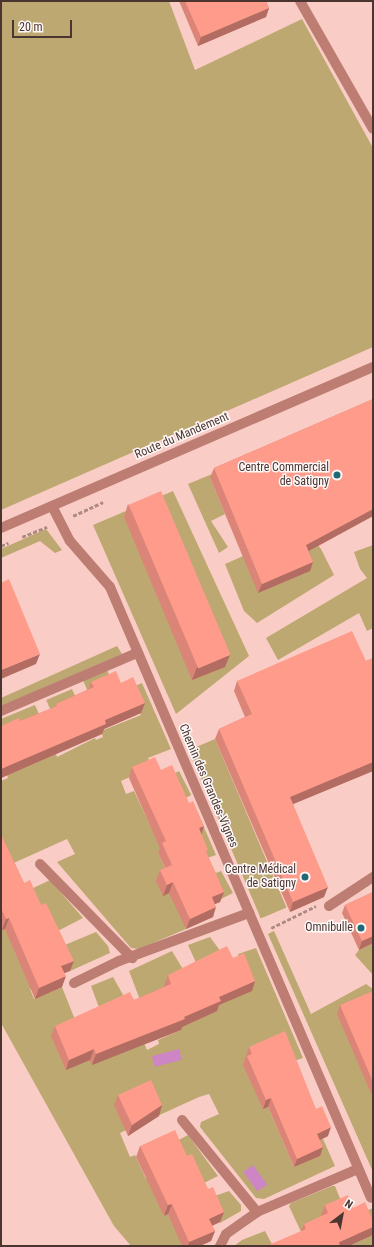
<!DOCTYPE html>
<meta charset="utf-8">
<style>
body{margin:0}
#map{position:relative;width:374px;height:1247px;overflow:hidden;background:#f9cdc5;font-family:"Roboto Condensed",sans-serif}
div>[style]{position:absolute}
.green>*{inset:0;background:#bca870;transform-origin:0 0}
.water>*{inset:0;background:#cd85c6;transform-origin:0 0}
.path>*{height:2.5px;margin-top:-1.25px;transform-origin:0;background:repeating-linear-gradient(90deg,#ad8b85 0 4px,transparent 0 6px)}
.minor>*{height:10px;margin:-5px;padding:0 5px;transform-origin:5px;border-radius:5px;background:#bd7d72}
.wall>*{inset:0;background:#da8578}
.shaded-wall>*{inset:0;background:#b26c61}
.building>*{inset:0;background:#fe9b8b;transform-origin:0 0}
.dots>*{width:11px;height:11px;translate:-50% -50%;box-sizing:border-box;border:2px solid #fef8f7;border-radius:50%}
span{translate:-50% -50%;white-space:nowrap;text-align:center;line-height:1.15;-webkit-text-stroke:3px #fef8f7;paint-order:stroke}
.street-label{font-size:12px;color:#4a3531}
.poi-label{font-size:12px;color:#4a3531}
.right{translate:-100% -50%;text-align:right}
.frame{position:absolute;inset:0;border:2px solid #4a3531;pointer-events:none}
.north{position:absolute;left:322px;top:1195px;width:40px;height:40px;-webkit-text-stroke:3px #fef8f7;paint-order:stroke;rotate:32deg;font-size:11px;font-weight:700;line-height:16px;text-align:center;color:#4a3531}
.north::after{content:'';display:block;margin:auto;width:14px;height:18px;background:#4a3531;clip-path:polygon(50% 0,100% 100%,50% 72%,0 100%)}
.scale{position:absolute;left:12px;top:20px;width:60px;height:18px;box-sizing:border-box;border:2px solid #4a3531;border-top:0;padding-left:5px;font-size:12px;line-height:14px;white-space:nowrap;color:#4a3531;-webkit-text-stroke:3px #fef8f7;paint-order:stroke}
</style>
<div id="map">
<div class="green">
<i style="clip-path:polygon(1px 1px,169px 1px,195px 70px,302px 19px,373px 148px,373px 347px,1px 510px)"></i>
<i style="clip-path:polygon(287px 443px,210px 478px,225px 514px,211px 521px,228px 547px,219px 553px,188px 484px)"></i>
<i style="clip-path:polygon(173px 491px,249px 656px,176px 714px,93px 525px)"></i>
<i style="clip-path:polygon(46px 529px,62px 550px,55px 553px,40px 541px,1px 558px,1px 549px)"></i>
<i style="clip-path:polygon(305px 529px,321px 549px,334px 575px,257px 623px,244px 611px,225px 564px)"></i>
<i style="clip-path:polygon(373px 545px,373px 628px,367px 631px,359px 613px,278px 660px,266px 638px,367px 578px,360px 569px,354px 552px)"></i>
<i style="clip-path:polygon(117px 646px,122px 654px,1px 706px,1px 698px)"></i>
<i style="left:107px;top:670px;width:13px;height:26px;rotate:67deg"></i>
<i style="clip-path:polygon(142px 683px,171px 749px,148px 758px,152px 767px,121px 781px,126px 794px,134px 791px,151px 827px,165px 850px,158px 853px,168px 875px,186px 929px,139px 949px,131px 948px,57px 862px,75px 854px,67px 839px,7px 866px,1px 853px,1px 781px,8px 778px,7px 775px,56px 754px,57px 757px,95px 738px,96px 740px,103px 737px,101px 731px,141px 715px,130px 688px)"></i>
<i style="left:72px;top:689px;width:15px;height:28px;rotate:67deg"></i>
<i style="clip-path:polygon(35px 705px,42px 721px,1px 735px,1px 719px)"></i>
<i style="left:215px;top:739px;width:183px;height:28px;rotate:67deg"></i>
<i style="left:179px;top:771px;width:27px;height:12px;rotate:63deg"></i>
<i style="clip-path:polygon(196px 809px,216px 855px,204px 859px)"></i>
<i style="clip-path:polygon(221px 871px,233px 893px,219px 900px,208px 876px)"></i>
<i style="clip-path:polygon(50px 880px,83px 918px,52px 934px,27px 891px)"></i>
<i style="clip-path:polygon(1px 927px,2px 930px,8px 927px,18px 949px,15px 952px,34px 987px,30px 989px,34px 999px,62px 987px,91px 1060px,142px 1038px,147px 1050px,159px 1044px,158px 1040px,181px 1030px,178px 1023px,213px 1002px,240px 964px,238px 954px,256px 948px,303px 1058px,291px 1062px,246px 1056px,249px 1062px,244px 1065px,263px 1108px,268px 1107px,294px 1167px,320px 1156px,314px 1142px,323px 1139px,335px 1166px,264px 1199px,256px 1198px,200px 1127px,201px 1122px,219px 1114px,209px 1094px,199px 1097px,120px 1133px,130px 1157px,135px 1155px,146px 1179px,153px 1176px,164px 1216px,172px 1212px,182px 1246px,131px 1246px,114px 1226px,1px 1023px)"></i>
<i style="clip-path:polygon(274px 931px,311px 1014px,366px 984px,373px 989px,373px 1172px,268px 934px)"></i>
<i style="clip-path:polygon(96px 932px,108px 946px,110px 953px,70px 971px,60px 947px)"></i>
<i style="clip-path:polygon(210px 937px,224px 956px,198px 967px,188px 945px)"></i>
<i style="clip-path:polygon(373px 943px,373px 975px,355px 955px,359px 950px)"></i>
<i style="clip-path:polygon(172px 951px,187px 976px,167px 994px,142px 1005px,129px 971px)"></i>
<i style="clip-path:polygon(113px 977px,127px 1002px,101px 1013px,91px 986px)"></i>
<i style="clip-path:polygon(188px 1135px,218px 1176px,198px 1186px,173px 1143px)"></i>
<i style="clip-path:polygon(332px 1186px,335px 1186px,343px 1206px,325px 1224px,302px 1234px,289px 1206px,291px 1203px)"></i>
<i style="clip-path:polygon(229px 1191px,241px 1205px,241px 1211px,220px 1223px,209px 1198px)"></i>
<i style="clip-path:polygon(373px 1208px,373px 1246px,349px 1246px,371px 1236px,361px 1213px)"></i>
<i style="clip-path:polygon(265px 1231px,273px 1246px,234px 1246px,242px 1240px)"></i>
</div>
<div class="water">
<i style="left:179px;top:1049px;width:11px;height:28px;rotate:75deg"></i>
<i style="left:253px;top:1165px;width:24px;height:12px;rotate:54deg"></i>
</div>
<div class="path">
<i style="left:73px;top:516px;width:33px;rotate:-25deg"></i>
<i style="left:22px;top:537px;width:27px;rotate:-22deg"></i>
<i style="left:1px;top:546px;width:8px;rotate:-23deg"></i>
<i style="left:271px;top:928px;width:50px;rotate:-26.1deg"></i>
</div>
<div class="minor">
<i style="left:300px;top:1px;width:147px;rotate:60.3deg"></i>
<i style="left:52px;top:506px;width:39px;rotate:63deg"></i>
<i style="left:70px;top:541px;width:61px;rotate:49deg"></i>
<i style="left:110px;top:587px;width:664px;rotate:66.87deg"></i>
<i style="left:1px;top:528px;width:405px;rotate:-23.4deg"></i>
<i style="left:1px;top:711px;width:148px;rotate:-23.1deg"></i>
<i style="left:40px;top:864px;width:132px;rotate:45.6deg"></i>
<i style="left:329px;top:906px;width:53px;rotate:-33.4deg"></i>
<i style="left:74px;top:983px;width:50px;rotate:-26.1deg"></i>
<i style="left:119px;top:961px;width:139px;rotate:-20.3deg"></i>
<i style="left:182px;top:1120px;width:119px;rotate:50.8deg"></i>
<i style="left:220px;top:1246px;width:13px;rotate:-63deg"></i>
<i style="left:226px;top:1234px;width:38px;rotate:-35deg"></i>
<i style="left:257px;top:1212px;width:110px;rotate:-23.1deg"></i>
</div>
<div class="wall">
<i style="clip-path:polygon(179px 1px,266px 1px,269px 8px,266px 17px,198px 46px)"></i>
<i style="clip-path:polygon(373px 399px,373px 516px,309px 551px,313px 562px,310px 571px,258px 593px,210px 478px,214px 468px)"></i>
<i style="clip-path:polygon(128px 504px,225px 667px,192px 680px,124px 517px)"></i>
<i style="clip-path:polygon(373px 658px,373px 771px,293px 804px,324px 897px,290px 912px,215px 739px,219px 729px,245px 717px,234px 691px,237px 681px,366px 661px)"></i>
<i style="clip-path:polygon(91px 682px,121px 683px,145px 703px,141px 713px,104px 729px,102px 734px,1px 778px,20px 721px,55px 707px,56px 704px,89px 689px)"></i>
<i style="clip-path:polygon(132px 767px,161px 770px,201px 834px,207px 854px,224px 892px,220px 902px,215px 904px,213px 917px,186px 929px,169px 893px,163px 896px,156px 881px,160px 870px,165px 868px,158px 853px,160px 848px,129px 778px)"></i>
<i style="clip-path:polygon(1px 834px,24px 883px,70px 971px,64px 973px,62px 987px,35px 999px,5px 929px,2px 930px,1px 927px)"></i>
<i style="clip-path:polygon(373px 892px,373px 943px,359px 950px,342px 913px,345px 905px)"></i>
<i style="clip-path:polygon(233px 958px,252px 991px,219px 1005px,217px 1011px,182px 1027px,181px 1030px,92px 1065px,90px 1060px,66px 1070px,51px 1036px,55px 1026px,134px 1000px,164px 987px,164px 986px,168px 975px)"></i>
<i style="clip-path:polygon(373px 992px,373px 1098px,337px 1014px,340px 1005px)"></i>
<i style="clip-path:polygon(249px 1047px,316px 1109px,328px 1136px,320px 1140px,323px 1147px,320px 1156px,294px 1167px,268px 1107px,263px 1109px,243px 1065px)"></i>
<i style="clip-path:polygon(118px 1095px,162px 1105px,159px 1116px,128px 1136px,114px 1105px)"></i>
<i style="clip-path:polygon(140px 1146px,187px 1156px,208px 1189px,224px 1212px,220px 1222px,212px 1226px,215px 1231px,211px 1241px,200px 1246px,182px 1246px,168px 1214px,164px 1216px,136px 1157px)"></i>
<i style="clip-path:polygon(325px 1205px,353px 1208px,373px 1221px,373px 1232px,371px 1236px,301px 1231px,304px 1224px,321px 1217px,321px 1215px)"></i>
</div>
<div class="shaded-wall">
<i style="clip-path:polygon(269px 8px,266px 17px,198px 46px,201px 37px)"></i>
<i style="clip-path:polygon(373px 509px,373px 516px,303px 554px,306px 545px)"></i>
<i style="clip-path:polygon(313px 562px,310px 571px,258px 593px,262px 584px)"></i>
<i style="clip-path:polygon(40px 654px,36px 664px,1px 679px,1px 670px)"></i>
<i style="clip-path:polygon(230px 655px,225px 667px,192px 680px,197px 667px)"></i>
<i style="clip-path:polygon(145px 703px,141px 713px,104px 729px,102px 734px,1px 778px,1px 769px,105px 720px)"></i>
<i style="clip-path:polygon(373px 762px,373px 771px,286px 807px,290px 797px)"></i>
<i style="clip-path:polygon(204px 826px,201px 836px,199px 828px)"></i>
<i style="clip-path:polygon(173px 882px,169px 893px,163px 896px,167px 885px)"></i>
<i style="clip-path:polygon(328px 887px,324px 897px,290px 912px,293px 902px)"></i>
<i style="clip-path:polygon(224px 892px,220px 902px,208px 907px,212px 897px)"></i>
<i style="clip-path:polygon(216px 907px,213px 917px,186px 929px,190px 919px)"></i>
<i style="clip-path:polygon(9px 918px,5px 929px,2px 930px,6px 919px)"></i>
<i style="clip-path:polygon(373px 936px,373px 943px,359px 950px,362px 941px)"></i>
<i style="clip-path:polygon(74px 961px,70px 971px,57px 976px,61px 966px)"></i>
<i style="clip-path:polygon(66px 976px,62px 987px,35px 999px,39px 988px)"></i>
<i style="clip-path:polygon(255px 981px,252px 991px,219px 1005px,217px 1011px,182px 1027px,181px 1030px,92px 1065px,96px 1054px,184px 1017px,219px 997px)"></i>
<i style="clip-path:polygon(94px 1049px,90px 1060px,66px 1070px,69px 1060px)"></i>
<i style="clip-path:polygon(271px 1098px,268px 1107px,263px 1109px,266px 1100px)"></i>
<i style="clip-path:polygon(162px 1105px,159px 1116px,128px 1136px,132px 1125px)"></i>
<i style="clip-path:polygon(331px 1127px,328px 1136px,314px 1143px,317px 1134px)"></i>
<i style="clip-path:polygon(323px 1147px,320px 1156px,294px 1167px,297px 1159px)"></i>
<i style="clip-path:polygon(172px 1204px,168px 1214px,164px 1216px,168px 1205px)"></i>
<i style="clip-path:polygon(224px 1212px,220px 1222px,205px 1229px,209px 1219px)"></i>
<i style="clip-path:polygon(373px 1227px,373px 1232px,371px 1236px,349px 1246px,337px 1246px,339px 1242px)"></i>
<i style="clip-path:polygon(215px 1231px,211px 1241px,200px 1246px,188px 1246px,189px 1242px)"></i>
</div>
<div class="building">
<i style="clip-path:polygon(185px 1px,266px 1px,269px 8px,201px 37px)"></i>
<i style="clip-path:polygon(373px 399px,373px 509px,306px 545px,313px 562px,262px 584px,214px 468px)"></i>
<i style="left:161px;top:491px;width:178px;height:35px;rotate:67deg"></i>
<i style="clip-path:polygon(9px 579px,40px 654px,1px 670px,1px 583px)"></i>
<i style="clip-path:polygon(352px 631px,366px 661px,373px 658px,373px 762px,290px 797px,328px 887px,293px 902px,219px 729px,252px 714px,237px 681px)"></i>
<i style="clip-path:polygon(116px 671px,121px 683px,133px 677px,145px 703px,105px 720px,106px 724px,1px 769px,1px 726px,19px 718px,20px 721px,57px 706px,56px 704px,94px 687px,91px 682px)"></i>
<i style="clip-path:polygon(155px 757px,161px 770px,172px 765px,189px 803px,193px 801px,204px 826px,199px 828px,208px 850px,206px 851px,224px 892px,212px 897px,216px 907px,190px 919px,173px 882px,167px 885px,160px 870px,172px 865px,162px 843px,166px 841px,132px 767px)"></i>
<i style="clip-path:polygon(1px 834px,24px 883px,30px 880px,41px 905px,46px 903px,74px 961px,61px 966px,66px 976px,39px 988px,9px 918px,6px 919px,1px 908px)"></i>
<i style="clip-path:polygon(373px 892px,373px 936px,362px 941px,345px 905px)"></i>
<i style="clip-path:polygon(227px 946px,233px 958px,244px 953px,255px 981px,219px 997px,221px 1001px,184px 1017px,185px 1019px,96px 1054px,94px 1049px,69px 1060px,55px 1026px,130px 992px,134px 1000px,171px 984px,168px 975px)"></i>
<i style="clip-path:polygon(373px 991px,373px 1082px,340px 1005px)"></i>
<i style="clip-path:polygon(285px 1031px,316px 1109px,322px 1106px,331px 1127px,317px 1134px,323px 1147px,297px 1159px,271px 1098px,266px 1100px,247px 1056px,252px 1054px,249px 1047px)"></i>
<i style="clip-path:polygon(151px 1080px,162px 1105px,132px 1125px,118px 1095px)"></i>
<i style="clip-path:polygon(175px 1130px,187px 1156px,192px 1154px,208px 1189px,213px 1187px,224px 1212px,209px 1219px,215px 1231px,189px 1242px,172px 1204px,168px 1205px,140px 1146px)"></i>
<i style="clip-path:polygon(348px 1195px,353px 1208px,365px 1202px,373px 1221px,373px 1227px,339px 1242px,340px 1246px,266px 1246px,306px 1229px,304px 1224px,328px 1213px,325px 1205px)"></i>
</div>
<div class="dots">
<i style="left:337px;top:475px;background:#206975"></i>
<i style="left:305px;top:877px;background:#206975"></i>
<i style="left:361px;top:928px;background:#206975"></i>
</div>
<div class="street-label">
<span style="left:182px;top:436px;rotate:-23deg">Route du Mandement</span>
<span style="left:208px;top:786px;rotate:67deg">Chemin des Grandes-Vignes</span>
</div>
<div class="poi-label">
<span class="right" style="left:329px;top:475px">Centre Commercial<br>de Satigny</span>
<span class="right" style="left:296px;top:877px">Centre Médical<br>de Satigny</span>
<span class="right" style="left:353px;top:928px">Omnibulle</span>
</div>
<div class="frame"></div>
<div class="north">N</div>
<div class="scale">20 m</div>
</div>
